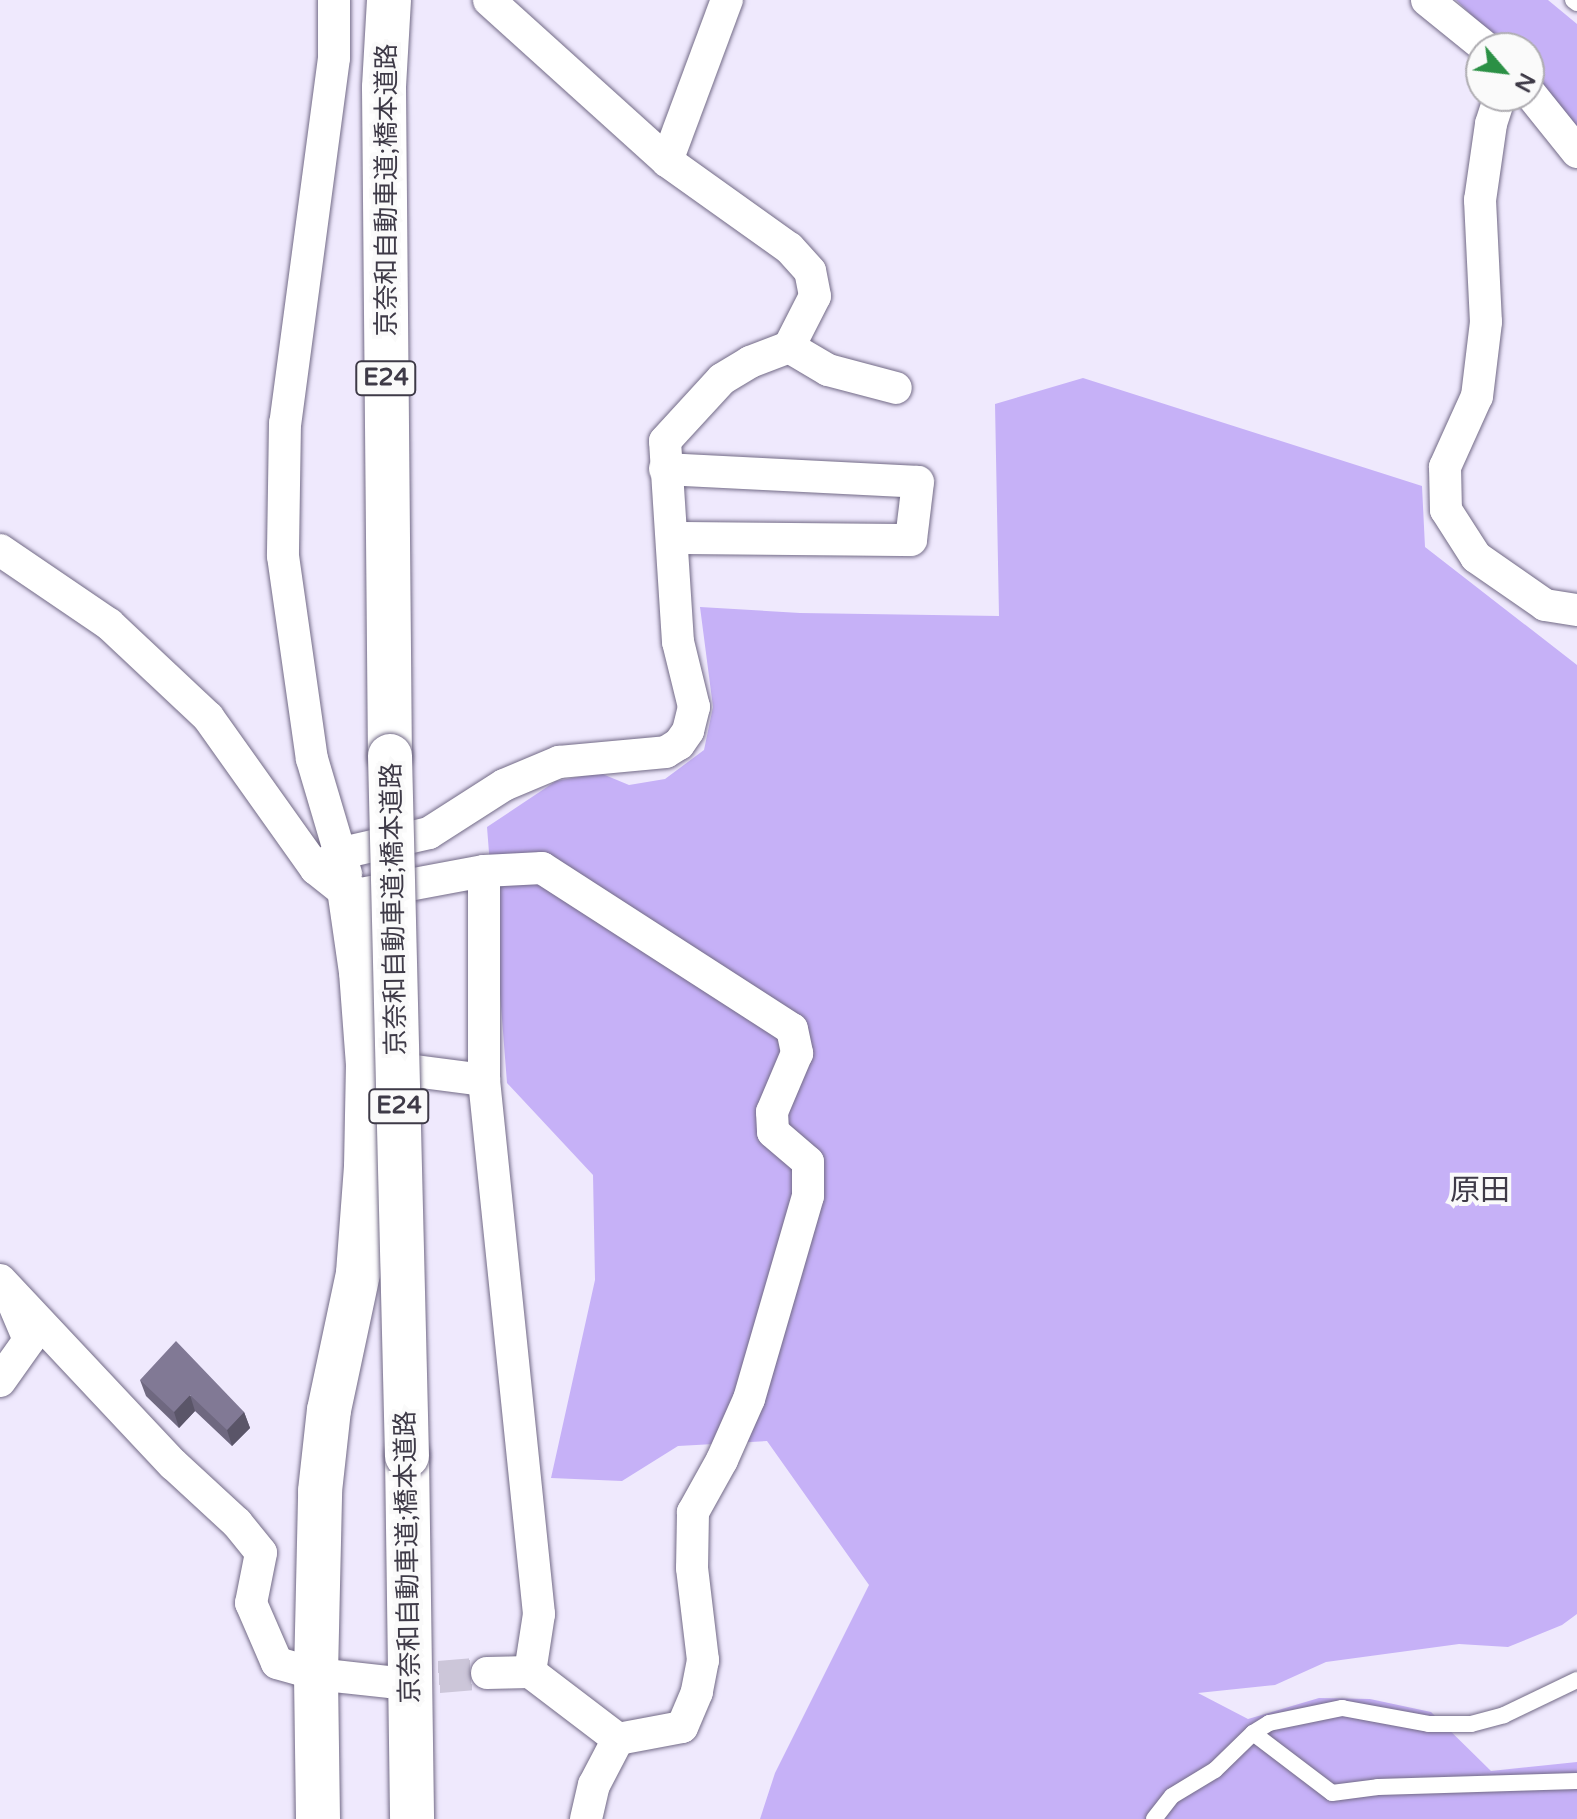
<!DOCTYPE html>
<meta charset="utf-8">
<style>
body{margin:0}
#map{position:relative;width:1577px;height:1819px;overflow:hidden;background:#efe9fd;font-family:"Varela Round","Noto Sans JP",sans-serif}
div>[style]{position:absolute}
.forest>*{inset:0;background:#c6b1f7}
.street-tunnel>*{height:32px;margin-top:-16px;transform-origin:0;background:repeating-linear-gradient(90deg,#ccc6d9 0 32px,transparent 0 48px)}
.roads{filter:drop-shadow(0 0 2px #726a86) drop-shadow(0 0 2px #726a86)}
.lane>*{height:16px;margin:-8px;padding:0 8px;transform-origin:8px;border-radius:8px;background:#fff}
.street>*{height:32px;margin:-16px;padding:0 16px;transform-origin:16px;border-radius:16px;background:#fff}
.secondary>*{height:44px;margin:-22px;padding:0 22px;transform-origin:22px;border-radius:22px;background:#fff}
.highway>*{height:44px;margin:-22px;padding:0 22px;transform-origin:22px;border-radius:22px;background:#fff}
.bridges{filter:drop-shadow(0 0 2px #726a86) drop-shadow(0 0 2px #726a86)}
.highway-bridge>*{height:44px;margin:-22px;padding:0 22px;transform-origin:22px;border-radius:22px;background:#fff}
.wall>*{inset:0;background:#6f6880}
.shaded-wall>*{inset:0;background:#5a5568}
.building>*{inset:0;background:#817995}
span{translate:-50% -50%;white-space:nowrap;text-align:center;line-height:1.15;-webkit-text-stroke:8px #fafafa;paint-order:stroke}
.shield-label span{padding:2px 6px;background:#fafafa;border:2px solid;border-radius:6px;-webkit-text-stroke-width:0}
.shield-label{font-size:24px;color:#3e3a47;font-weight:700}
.street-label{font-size:26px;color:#3e3a47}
.quarter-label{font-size:30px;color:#3e3a47}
.north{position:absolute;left:1465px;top:32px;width:80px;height:80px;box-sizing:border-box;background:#fafafa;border:2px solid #afadb2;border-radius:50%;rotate:118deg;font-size:22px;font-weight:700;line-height:32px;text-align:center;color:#3e3a47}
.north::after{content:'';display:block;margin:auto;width:28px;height:36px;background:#2b9045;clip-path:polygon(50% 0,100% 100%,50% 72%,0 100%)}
</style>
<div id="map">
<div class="forest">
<i style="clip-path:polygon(1456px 0,1548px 0,1577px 24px,1577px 126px,1529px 72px,1529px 48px,1506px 48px)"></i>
<i style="clip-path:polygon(1083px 378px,1422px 486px,1425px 547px,1577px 665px,1577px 1614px,1562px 1625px,1508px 1647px,1459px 1644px,1326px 1662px,1275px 1685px,1198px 1693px,1248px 1719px,1319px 1698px,1370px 1699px,1431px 1712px,1491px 1771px,1577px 1762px,1577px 1819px,760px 1819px,775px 1773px,869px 1585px,767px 1441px,678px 1446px,622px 1481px,551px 1478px,595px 1280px,593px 1175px,507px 1083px,487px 827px,556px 781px,600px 773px,629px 785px,665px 779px,704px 750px,713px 707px,700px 607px,800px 613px,999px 616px,995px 404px)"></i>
</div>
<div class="street-tunnel">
<i style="left:391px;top:1681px;width:96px;rotate:-4.8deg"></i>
</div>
<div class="roads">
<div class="lane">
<i style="left:1573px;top:0;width:5px;rotate:37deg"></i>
<i style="left:1253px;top:1733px;width:99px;rotate:37.2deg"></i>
<i style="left:1332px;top:1793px;width:46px;rotate:-7.4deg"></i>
<i style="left:1378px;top:1787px;width:199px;rotate:-1.7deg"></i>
<i style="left:1154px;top:1819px;width:29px;rotate:-52deg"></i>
<i style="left:1172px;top:1796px;width:50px;rotate:-31.2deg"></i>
<i style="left:1215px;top:1770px;width:53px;rotate:-44.2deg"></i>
<i style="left:1253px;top:1733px;width:19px;rotate:-32deg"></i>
<i style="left:1269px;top:1723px;width:75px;rotate:-11.6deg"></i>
<i style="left:1342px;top:1708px;width:88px;rotate:10.4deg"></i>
<i style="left:1429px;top:1724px;width:42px"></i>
<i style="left:1471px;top:1724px;width:34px;rotate:-15deg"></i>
<i style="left:1504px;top:1715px;width:81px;rotate:-25.6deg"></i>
</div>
<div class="street">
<i style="left:334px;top:0;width:58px;rotate:90deg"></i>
<i style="left:334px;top:58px;width:368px;rotate:97.6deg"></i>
<i style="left:285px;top:423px;width:133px;rotate:90.9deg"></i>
<i style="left:283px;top:556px;width:205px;rotate:81.9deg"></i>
<i style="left:312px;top:759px;width:120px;rotate:73.5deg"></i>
<i style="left:1427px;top:0;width:76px;rotate:39.1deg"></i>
<i style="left:1529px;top:92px;width:77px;rotate:51.3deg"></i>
<i style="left:1500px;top:96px;width:29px;rotate:108deg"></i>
<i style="left:1491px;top:124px;width:77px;rotate:98.2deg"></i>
<i style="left:1480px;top:200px;width:122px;rotate:87.2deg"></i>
<i style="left:1486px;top:322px;width:75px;rotate:96.9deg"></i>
<i style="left:1477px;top:396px;width:78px;rotate:114.3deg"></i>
<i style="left:1445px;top:467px;width:43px;rotate:88.7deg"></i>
<i style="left:1446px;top:510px;width:56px;rotate:57.4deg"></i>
<i style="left:1476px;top:557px;width:84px;rotate:34.8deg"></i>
<i style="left:1545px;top:605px;width:32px;rotate:9deg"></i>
<i style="left:667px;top:161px;width:172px;rotate:-69.6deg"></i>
<i style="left:789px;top:347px;width:45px;rotate:30.5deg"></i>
<i style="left:828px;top:370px;width:70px;rotate:14.8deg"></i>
<i style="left:665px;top:469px;width:253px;rotate:2.9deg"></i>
<i style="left:918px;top:482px;width:58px;rotate:96.9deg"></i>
<i style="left:911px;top:540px;width:239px;rotate:-179.5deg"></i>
<i style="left:0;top:550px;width:132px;rotate:34.2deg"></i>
<i style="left:109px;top:624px;width:136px;rotate:43.2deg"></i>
<i style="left:208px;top:717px;width:186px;rotate:54.6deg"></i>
<i style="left:316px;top:869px;width:43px;rotate:38.5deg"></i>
<i style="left:350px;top:896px;width:136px;rotate:-10.6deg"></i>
<i style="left:484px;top:871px;width:58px;rotate:-3deg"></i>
<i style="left:542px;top:868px;width:297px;rotate:32.8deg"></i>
<i style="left:792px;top:1029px;width:25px;rotate:78deg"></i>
<i style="left:797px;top:1053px;width:64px;rotate:113deg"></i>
<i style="left:772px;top:1112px;width:20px;rotate:87deg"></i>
<i style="left:773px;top:1132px;width:46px;rotate:40.6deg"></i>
<i style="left:808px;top:1162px;width:34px;rotate:90deg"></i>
<i style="left:808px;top:1196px;width:211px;rotate:106.2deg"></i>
<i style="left:749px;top:1399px;width:67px;rotate:113.9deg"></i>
<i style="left:722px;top:1460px;width:60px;rotate:119.1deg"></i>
<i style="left:693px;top:1512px;width:56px;rotate:91deg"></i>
<i style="left:692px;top:1568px;width:93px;rotate:83.2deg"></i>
<i style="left:703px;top:1660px;width:33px;rotate:101deg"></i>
<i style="left:697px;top:1692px;width:38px;rotate:113deg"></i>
<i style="left:682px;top:1727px;width:65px;rotate:169.4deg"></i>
<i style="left:618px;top:1739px;width:111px;rotate:-142.7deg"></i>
<i style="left:530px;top:1672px;width:43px;rotate:178.7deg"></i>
<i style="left:316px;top:869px;width:31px;rotate:-32deg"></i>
<i style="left:342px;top:853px;width:89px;rotate:-12.9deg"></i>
<i style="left:429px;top:833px;width:89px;rotate:-32.6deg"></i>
<i style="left:504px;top:785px;width:60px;rotate:-22.7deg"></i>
<i style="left:559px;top:762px;width:107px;rotate:-5.3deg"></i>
<i style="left:666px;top:752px;width:15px;rotate:-32deg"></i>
<i style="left:679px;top:744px;width:16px;rotate:-55deg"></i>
<i style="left:688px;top:731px;width:25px;rotate:-76deg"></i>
<i style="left:694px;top:707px;width:67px;rotate:-103.8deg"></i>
<i style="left:678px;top:642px;width:201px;rotate:-93.7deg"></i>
<i style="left:665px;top:441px;width:84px;rotate:-47.4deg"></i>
<i style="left:722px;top:379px;width:33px;rotate:-31deg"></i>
<i style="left:750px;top:362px;width:42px;rotate:-21deg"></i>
<i style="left:789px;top:347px;width:57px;rotate:-63deg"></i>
<i style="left:815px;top:296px;width:25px;rotate:-101deg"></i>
<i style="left:810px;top:271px;width:31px;rotate:-132deg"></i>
<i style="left:789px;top:248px;width:150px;rotate:-144.5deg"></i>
<i style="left:667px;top:161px;width:240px;rotate:-137.9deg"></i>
<i style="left:484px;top:871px;width:209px;rotate:90deg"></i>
<i style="left:484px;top:1080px;width:537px;rotate:84.12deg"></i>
<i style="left:539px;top:1614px;width:59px;rotate:98.8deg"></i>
<i style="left:376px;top:1066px;width:109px;rotate:7.4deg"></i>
<i style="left:0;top:1280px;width:253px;rotate:46.8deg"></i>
<i style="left:173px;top:1464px;width:87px;rotate:42.7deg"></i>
<i style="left:237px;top:1523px;width:38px;rotate:51deg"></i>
<i style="left:261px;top:1553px;width:51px;rotate:101.3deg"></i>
<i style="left:251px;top:1603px;width:65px;rotate:66.6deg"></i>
<i style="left:277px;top:1663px;width:41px;rotate:15.8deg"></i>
<i style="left:316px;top:1674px;width:72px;rotate:6.3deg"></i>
<i style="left:0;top:1381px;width:50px;rotate:-54.7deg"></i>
<i style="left:29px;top:1340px;width:39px;rotate:-113deg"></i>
<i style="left:586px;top:1819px;width:35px;rotate:-77deg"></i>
<i style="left:594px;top:1785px;width:52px;rotate:-62.4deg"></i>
</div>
<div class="secondary">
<i style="left:318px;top:1819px;width:145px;rotate:-90.8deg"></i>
<i style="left:316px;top:1674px;width:183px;rotate:-88.7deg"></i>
<i style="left:320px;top:1491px;width:81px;rotate:-83.7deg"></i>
<i style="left:329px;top:1410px;width:140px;rotate:-78deg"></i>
<i style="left:358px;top:1273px;width:106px;rotate:-85.7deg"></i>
<i style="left:366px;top:1167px;width:102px;rotate:-88.9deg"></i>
<i style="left:368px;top:1065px;width:93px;rotate:-94.3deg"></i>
<i style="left:361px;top:972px;width:77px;rotate:-98.2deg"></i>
</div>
<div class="highway">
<i style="left:389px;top:0;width:88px;rotate:93.3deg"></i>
<i style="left:384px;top:88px;width:668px;rotate:89.49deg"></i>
<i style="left:407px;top:1456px;width:363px;rotate:89.2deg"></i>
</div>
</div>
<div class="bridges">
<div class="highway-bridge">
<i style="left:390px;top:756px;width:700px;rotate:88.61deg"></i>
</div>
</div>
<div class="wall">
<i style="clip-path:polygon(140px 1380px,244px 1412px,250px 1428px,232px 1446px,195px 1411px,179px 1428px,146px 1396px)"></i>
</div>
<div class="shaded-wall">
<i style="clip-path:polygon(190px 1395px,195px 1411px,179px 1428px,174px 1412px)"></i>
<i style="clip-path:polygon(244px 1412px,250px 1428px,232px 1446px,227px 1430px)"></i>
</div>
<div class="building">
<i style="clip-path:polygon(176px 1341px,244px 1412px,227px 1430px,190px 1395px,174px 1412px,140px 1380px)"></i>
</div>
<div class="shield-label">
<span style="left:386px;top:378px">E24</span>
<span style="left:399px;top:1106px">E24</span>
</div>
<div class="street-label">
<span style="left:387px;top:190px;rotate:-90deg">京奈和自動車道;橋本道路</span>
<span style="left:394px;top:909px;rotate:-91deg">京奈和自動車道;橋本道路</span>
<span style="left:408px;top:1557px;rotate:-91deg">京奈和自動車道;橋本道路</span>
</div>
<div class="quarter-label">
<span style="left:1480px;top:1191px">原田</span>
</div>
<div class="north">N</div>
</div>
